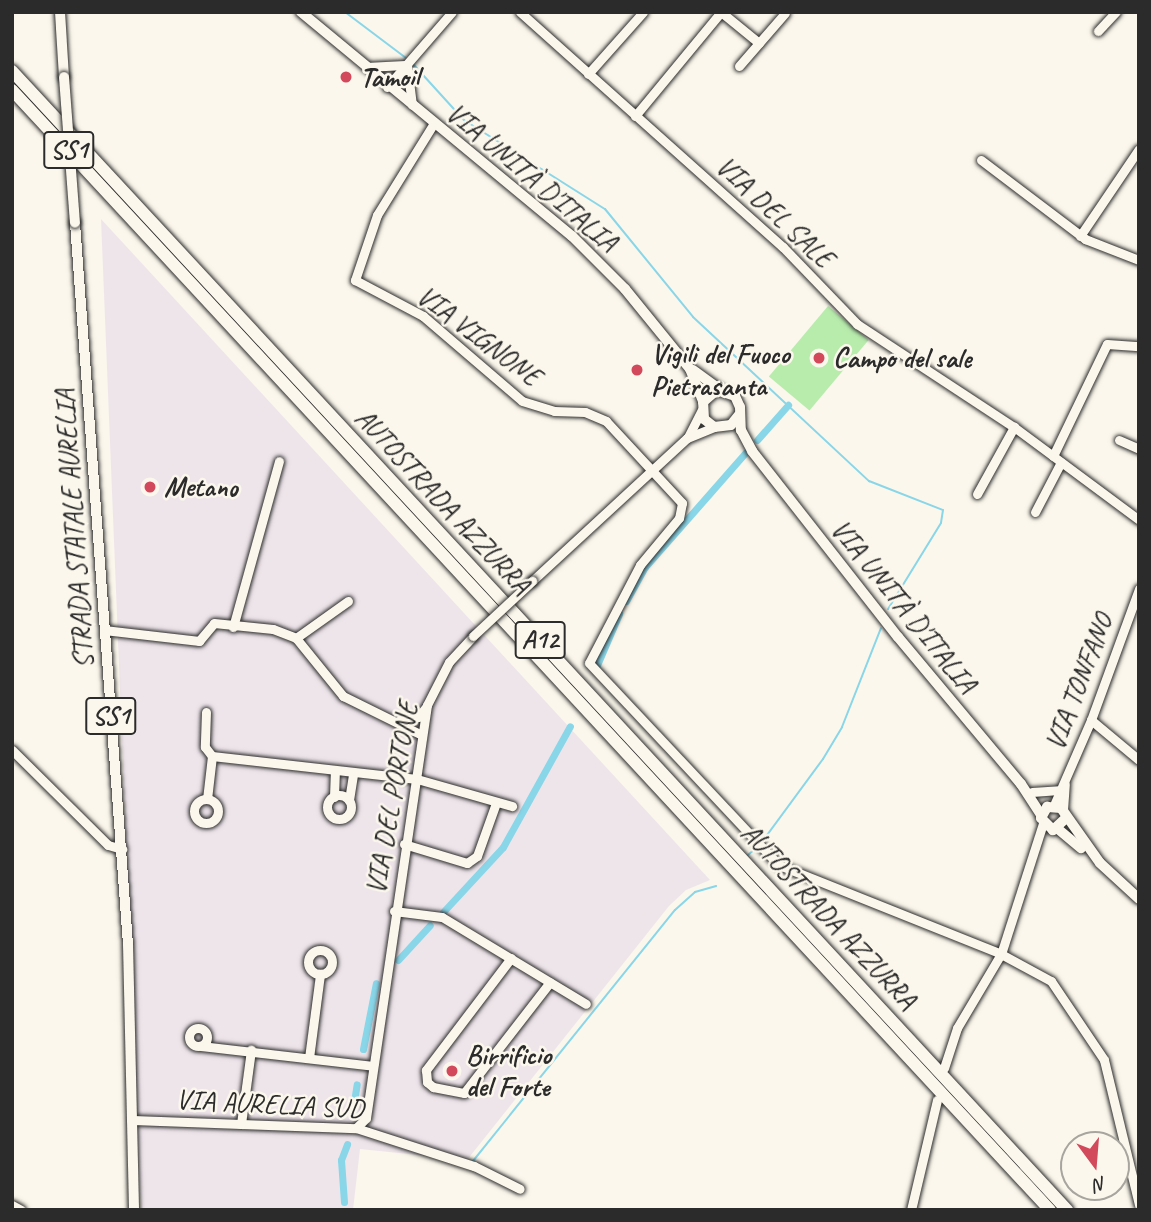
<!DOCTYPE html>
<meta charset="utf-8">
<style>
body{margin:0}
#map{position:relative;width:1151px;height:1222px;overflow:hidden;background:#fbf7ec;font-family:Caveat,sans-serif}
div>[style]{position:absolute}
.built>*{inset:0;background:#eee5eb}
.green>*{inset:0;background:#b8ecad;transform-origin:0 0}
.stream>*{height:2px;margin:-1px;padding:0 1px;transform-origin:1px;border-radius:1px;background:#89d6e8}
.canal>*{height:7px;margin:-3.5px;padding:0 3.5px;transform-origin:3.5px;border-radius:3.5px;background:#89d6e8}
.roads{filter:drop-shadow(0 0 2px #2b2b2b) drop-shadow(0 0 2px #2b2b2b)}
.minor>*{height:9px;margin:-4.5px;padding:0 4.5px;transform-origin:4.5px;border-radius:4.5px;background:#fbf7ec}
.minor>.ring{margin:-4.5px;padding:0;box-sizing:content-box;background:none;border:9px solid #fbf7ec;border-radius:50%}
.major>*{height:10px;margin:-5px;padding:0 5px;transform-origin:5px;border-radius:5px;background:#fbf7ec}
.highway>*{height:12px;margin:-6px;padding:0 6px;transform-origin:6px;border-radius:6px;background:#fbf7ec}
.bridges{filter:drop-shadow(0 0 2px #2b2b2b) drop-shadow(0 0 2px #2b2b2b)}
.minor-bridge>*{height:9px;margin:-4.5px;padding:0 4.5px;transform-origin:4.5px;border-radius:4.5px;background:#fbf7ec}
.major-bridge>*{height:10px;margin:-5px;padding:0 5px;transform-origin:5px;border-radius:5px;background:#fbf7ec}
.dots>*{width:19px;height:19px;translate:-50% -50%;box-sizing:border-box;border:4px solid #fbf7ec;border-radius:50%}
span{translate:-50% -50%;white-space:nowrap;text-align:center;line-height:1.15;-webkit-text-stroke:5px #fbf7ec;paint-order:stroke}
.shield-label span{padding:2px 5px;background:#fbf7ec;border:2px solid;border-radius:5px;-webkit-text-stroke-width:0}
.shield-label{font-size:26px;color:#2b2b2b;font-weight:700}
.poi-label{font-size:28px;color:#2b2b2b;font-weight:700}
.left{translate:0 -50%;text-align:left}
.street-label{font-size:28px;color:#2b2b2b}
.frame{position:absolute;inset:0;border:14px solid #2b2b2b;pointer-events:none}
.north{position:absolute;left:1060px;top:1131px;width:70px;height:70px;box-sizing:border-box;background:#fbf7ec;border:2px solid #a8a59f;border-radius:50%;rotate:164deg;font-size:19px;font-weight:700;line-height:28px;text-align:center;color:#2b2b2b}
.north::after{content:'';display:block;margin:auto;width:24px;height:32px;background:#d1495b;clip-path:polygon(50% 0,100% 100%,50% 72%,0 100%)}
</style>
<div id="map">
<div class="built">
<i style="clip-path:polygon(101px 219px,710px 880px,686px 890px,669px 906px,467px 1160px,360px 1149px,353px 1210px,141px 1210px)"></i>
</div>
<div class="green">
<i style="left:828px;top:306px;width:53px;height:92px;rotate:40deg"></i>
</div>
<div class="stream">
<i style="left:345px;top:12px;width:76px;rotate:37deg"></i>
<i style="left:413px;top:64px;width:76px;rotate:47.7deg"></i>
<i style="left:464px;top:120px;width:167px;rotate:32.3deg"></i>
<i style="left:605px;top:209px;width:139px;rotate:50.8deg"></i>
<i style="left:693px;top:317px;width:241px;rotate:43deg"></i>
<i style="left:869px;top:481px;width:79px;rotate:21.4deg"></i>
<i style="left:943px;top:510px;width:13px;rotate:99deg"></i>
<i style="left:941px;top:523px;width:101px;rotate:121.6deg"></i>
<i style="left:762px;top:842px;width:103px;rotate:-53.7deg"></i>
<i style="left:823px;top:759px;width:37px;rotate:-59deg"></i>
<i style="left:842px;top:727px;width:106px;rotate:-68.5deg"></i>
<i style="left:748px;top:855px;width:11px;rotate:-41deg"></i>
<i style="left:473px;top:1161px;width:322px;rotate:-51.2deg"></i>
<i style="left:675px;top:910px;width:27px;rotate:-42deg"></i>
<i style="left:695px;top:892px;width:22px;rotate:-16deg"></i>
</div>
<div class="canal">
<i style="left:757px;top:440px;width:47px;rotate:-48.5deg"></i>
<i style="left:626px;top:601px;width:39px;rotate:-61deg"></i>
<i style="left:645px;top:567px;width:152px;rotate:-48.7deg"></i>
<i style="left:597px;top:665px;width:56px;rotate:-66.7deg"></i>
<i style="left:443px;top:912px;width:88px;rotate:-47.3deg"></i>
<i style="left:503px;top:847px;width:138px;rotate:-61deg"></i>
<i style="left:398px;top:960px;width:47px;rotate:-47.6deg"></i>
<i style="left:363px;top:1049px;width:67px;rotate:-78.9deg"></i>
<i style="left:352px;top:1114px;width:30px;rotate:-81deg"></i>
<i style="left:344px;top:1202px;width:42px;rotate:-94.1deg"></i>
<i style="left:341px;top:1160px;width:17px;rotate:-69deg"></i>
</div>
<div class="roads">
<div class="minor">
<i style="left:520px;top:12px;width:353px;rotate:41.8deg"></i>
<i style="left:783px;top:247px;width:107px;rotate:46.1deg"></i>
<i style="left:857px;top:324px;width:188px;rotate:33.3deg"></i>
<i style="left:1014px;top:427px;width:156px;rotate:36.6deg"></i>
<i style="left:1098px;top:31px;width:26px;rotate:-47deg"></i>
<i style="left:407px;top:65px;width:40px;rotate:82.9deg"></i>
<i style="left:739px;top:66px;width:70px;rotate:-49deg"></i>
<i style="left:366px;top:67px;width:39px;rotate:-3deg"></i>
<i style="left:588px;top:74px;width:83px;rotate:-48.4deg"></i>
<i style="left:387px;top:87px;width:99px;rotate:-49.1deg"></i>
<i style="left:635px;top:116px;width:135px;rotate:-50.4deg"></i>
<i style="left:721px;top:12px;width:49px;rotate:39.2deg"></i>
<i style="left:434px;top:123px;width:108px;rotate:121.8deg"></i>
<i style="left:377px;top:215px;width:69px;rotate:108.7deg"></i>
<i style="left:355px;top:280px;width:77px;rotate:27.9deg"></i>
<i style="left:423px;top:316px;width:130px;rotate:40.6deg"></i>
<i style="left:522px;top:401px;width:34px;rotate:17deg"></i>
<i style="left:554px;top:411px;width:31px;rotate:2deg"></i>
<i style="left:585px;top:412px;width:23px;rotate:23deg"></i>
<i style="left:606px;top:421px;width:112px;rotate:47.2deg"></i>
<i style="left:682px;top:503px;width:15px;rotate:101deg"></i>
<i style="left:679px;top:518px;width:61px;rotate:129.7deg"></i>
<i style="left:640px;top:565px;width:110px;rotate:117.5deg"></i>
<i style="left:589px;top:663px;width:277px;rotate:46.8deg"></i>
<i style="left:779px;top:865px;width:239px;rotate:21.8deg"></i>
<i style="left:1001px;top:954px;width:57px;rotate:28.4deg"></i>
<i style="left:1051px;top:981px;width:95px;rotate:56.1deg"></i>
<i style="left:1104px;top:1060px;width:149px;rotate:76.4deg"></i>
<i style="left:981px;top:160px;width:131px;rotate:37.2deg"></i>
<i style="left:1085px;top:239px;width:58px;rotate:21.3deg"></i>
<i style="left:1080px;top:236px;width:105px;rotate:-55.9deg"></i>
<i style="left:688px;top:437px;width:30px;rotate:-63deg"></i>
<i style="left:1119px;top:440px;width:22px;rotate:24deg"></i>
<i style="left:1053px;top:456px;width:124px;rotate:-64.3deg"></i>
<i style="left:1107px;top:344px;width:32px;rotate:4deg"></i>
<i style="left:977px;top:494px;width:77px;rotate:-61.1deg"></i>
<i style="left:1035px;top:512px;width:56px;rotate:-62.5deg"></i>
<i style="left:532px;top:581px;width:211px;rotate:-42.7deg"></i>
<i style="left:687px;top:438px;width:29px;rotate:-22deg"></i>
<i style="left:348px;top:601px;width:64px;rotate:144.6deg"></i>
<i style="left:296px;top:638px;width:75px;rotate:51deg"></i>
<i style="left:343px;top:696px;width:88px;rotate:26.3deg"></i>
<i style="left:233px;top:627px;width:172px;rotate:-74.5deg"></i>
<i style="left:104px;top:630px;width:96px;rotate:6.6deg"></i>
<i style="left:199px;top:641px;width:23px;rotate:-50deg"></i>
<i style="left:214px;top:623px;width:59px;rotate:5.8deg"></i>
<i style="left:273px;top:629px;width:25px;rotate:21deg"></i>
<i style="left:206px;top:712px;width:35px;rotate:92deg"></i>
<i style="left:205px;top:747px;width:11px;rotate:52deg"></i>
<i style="left:212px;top:756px;width:43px;rotate:96.6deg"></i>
<i style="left:1091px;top:720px;width:62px;rotate:39.8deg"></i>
<i style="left:398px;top:721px;width:20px;rotate:-11deg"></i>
<i style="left:418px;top:717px;width:13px;rotate:-51deg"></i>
<i style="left:12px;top:750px;width:135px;rotate:44.7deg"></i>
<i style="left:108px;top:845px;width:15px;rotate:16deg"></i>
<i style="left:212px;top:756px;width:206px;rotate:6.4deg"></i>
<i style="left:417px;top:779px;width:99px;rotate:15.9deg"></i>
<i style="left:1032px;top:792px;width:27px;rotate:-4deg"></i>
<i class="ring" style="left:327px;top:795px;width:15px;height:15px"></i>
<i style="left:334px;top:797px;width:25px;rotate:-88deg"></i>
<i class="ring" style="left:194px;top:799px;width:15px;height:15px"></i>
<i style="left:349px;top:800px;width:26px;rotate:-81deg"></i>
<i style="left:1054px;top:805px;width:93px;rotate:-66.5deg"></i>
<i style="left:1091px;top:720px;width:140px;rotate:-69.9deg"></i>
<i style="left:1063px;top:810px;width:26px;rotate:-86deg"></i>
<i style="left:404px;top:844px;width:66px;rotate:16.8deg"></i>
<i style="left:467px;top:863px;width:12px;rotate:-35deg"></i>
<i style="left:477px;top:856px;width:56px;rotate:-70.3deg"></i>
<i style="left:394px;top:911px;width:48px;rotate:7.1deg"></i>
<i style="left:442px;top:917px;width:168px;rotate:31.1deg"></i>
<i class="ring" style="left:308px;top:950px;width:15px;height:15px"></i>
<i style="left:511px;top:958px;width:141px;rotate:127.2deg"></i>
<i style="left:426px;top:1070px;width:12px;rotate:85deg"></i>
<i style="left:427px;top:1082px;width:8px;rotate:40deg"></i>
<i style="left:433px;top:1087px;width:32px;rotate:11deg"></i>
<i style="left:464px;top:1093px;width:140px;rotate:-52.2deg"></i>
<i class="ring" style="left:189px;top:1028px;width:9px;height:9px"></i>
<i style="left:201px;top:1046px;width:173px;rotate:6.6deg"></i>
<i style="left:309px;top:1058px;width:85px;rotate:-82.5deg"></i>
<i style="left:944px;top:1068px;width:42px;rotate:-72deg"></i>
<i style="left:957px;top:1028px;width:86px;rotate:-59.3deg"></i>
<i style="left:1001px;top:954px;width:138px;rotate:-72.2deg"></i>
<i style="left:133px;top:1120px;width:223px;rotate:2.1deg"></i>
<i style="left:356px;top:1128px;width:124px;rotate:17.9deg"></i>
<i style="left:474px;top:1166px;width:51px;rotate:26.6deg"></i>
<i style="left:241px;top:1124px;width:75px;rotate:-82.3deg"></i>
<i style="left:356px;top:1128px;width:14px;rotate:-45deg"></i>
<i style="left:366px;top:1118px;width:417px;rotate:-81.6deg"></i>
<i style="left:427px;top:705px;width:48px;rotate:-62.9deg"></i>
<i style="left:449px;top:662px;width:35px;rotate:-47deg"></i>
<i style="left:12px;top:1205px;width:10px;rotate:29deg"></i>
<i style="left:911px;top:1210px;width:113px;rotate:-76.7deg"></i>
</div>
<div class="major">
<i style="left:60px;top:12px;width:65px;rotate:86.5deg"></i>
<i style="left:301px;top:12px;width:352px;rotate:39.6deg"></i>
<i style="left:572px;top:236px;width:75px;rotate:45deg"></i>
<i style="left:625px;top:289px;width:103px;rotate:50.9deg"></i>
<i style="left:690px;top:369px;width:35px;rotate:68deg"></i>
<i style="left:75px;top:223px;width:723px;rotate:85.8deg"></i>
<i style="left:128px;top:944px;width:266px;rotate:88.7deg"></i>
<i style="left:693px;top:370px;width:34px;rotate:36deg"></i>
<i style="left:739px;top:415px;width:13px;rotate:129deg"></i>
<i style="left:731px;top:425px;width:17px;rotate:173deg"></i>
<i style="left:714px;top:427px;width:13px;rotate:-141deg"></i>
<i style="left:704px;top:419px;width:17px;rotate:-93deg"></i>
<i style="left:703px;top:402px;width:18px;rotate:-41deg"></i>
<i style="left:717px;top:390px;width:19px;rotate:18deg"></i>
<i style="left:735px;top:396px;width:12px;rotate:66deg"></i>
<i style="left:740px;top:407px;width:23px;rotate:88deg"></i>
<i style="left:741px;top:430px;width:24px;rotate:62deg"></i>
<i style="left:752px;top:451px;width:236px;rotate:51.9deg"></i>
<i style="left:898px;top:637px;width:192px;rotate:50.1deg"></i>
<i style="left:1021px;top:784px;width:37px;rotate:57deg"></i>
<i style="left:1066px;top:818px;width:18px;rotate:137deg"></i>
<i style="left:1053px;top:830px;width:17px;rotate:-135deg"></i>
<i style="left:1041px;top:818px;width:13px;rotate:-61deg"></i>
<i style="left:1047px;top:807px;width:14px;rotate:4deg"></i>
<i style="left:1061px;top:808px;width:67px;rotate:54.7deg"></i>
<i style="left:1100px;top:863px;width:53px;rotate:42.7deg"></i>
<i style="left:1058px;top:829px;width:30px;rotate:40deg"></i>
</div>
<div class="highway">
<i style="left:12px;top:71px;width:1553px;rotate:47.19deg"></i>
<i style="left:12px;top:90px;width:1527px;rotate:47.18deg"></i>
</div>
</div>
<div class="bridges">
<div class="minor-bridge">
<i style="left:473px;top:636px;width:81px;rotate:-43deg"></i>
</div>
<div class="major-bridge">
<i style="left:64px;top:77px;width:146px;rotate:85.7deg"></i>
</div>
</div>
<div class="dots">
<i style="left:346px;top:77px;background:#d1495b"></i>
<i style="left:819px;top:358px;background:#d1495b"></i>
<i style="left:637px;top:370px;background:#d1495b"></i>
<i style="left:150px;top:487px;background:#d1495b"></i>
<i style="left:452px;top:1071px;background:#d1495b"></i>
</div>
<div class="shield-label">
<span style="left:69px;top:150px">SS1</span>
<span style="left:540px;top:640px">A12</span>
<span style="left:111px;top:716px">SS1</span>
</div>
<div class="poi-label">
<span class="left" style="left:360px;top:77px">Tamoil</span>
<span class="left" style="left:651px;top:370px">Vigili del Fuoco<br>Pietrasanta</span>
<span class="left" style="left:833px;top:358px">Campo del sale</span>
<span class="left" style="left:164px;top:487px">Metano</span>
<span class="left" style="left:466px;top:1071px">Birrificio<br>del Forte</span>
</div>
<div class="street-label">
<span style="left:532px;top:177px;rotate:40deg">VIA UNITÀ D'ITALIA</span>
<span style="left:775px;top:212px;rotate:43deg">VIA DEL SALE</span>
<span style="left:479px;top:336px;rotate:37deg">VIA VIGNONE</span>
<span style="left:443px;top:501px;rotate:47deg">AUTOSTRADA AZZURRA</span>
<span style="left:74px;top:529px;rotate:-94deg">STRADA STATALE AURELIA</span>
<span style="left:904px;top:606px;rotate:51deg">VIA UNITÀ D'ITALIA</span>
<span style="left:1079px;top:682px;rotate:-69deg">VIA TONFANO</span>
<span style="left:392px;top:798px;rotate:-80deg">VIA DEL PORTONE</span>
<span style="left:829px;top:916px;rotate:47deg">AUTOSTRADA AZZURRA</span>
<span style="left:270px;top:1104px;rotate:3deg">VIA AURELIA SUD</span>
</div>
<div class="frame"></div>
<div class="north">N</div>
</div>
